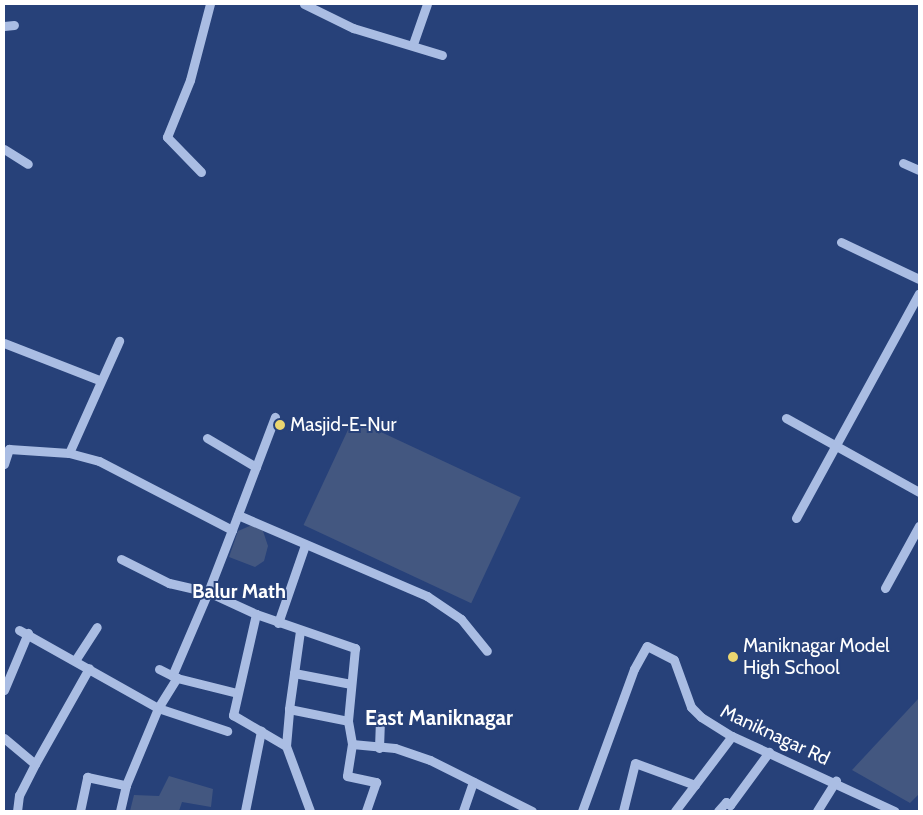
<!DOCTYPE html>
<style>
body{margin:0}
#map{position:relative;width:923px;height:815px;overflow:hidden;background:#274179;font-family:Cabin,sans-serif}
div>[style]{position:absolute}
.water>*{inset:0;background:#435780;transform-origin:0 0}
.minor>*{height:9px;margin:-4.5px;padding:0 4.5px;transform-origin:4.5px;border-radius:4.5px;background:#aabde3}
.dots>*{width:14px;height:14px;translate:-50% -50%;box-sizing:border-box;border:2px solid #274179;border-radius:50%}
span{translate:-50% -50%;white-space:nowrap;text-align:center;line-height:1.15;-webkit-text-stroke:4px #274179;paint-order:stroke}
.poi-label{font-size:19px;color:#fff}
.left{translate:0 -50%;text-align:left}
.street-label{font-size:19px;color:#fff}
.neighbourhood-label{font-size:20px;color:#fff;font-weight:700}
.quarter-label{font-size:21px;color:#fff;font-weight:700}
.frame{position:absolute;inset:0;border:5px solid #fff;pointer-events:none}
</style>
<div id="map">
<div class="water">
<i style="left:353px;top:419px;width:185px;height:117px;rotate:25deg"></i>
<i style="clip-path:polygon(252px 525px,263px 531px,268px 546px,264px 561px,255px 567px,229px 557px,238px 531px)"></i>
<i style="clip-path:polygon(919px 698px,919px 794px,910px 803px,852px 770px)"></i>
<i style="clip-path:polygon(169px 776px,213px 789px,211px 807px,182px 802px,179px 811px,130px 811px,134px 795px,159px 796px)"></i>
</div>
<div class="minor">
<i style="left:304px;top:4px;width:55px;rotate:26.1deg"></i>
<i style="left:353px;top:28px;width:93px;rotate:16.9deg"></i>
<i style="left:4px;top:26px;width:10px;rotate:-6deg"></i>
<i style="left:413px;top:44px;width:42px;rotate:-70.7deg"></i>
<i style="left:4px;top:149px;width:28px;rotate:32deg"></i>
<i style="left:903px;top:163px;width:17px;rotate:24deg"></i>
<i style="left:201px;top:172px;width:49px;rotate:-134.2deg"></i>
<i style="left:167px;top:137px;width:61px;rotate:-68deg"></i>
<i style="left:190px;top:80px;width:79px;rotate:-75.3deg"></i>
<i style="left:841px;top:242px;width:86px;rotate:25.4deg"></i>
<i style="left:4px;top:343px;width:102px;rotate:21.3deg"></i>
<i style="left:786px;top:418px;width:152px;rotate:29.1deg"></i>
<i style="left:207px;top:438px;width:57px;rotate:30.6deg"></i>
<i style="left:69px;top:453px;width:123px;rotate:-65.9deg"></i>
<i style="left:4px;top:464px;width:16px;rotate:-72deg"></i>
<i style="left:9px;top:449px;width:60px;rotate:3.8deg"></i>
<i style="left:69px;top:453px;width:31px;rotate:15deg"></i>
<i style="left:99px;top:461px;width:150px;rotate:27.4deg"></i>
<i style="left:232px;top:530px;width:66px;rotate:111.2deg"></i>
<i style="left:208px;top:592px;width:53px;rotate:24.6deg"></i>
<i style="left:256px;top:614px;width:104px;rotate:102.8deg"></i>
<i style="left:233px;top:715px;width:61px;rotate:30.3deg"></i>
<i style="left:286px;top:746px;width:69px;rotate:69.7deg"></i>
<i style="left:238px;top:515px;width:206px;rotate:23.2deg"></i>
<i style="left:427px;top:596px;width:41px;rotate:34.1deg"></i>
<i style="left:461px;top:619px;width:41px;rotate:50.9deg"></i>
<i style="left:796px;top:518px;width:256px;rotate:-61.3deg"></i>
<i style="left:232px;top:530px;width:121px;rotate:-69.2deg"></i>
<i style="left:121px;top:559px;width:54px;rotate:26.6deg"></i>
<i style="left:169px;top:583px;width:40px;rotate:13deg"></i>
<i style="left:208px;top:592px;width:91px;rotate:113.2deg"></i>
<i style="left:885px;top:588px;width:71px;rotate:-61.3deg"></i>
<i style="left:256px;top:614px;width:105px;rotate:19deg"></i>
<i style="left:355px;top:648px;width:73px;rotate:95.5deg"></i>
<i style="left:278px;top:623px;width:83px;rotate:-70.9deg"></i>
<i style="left:19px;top:630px;width:159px;rotate:29.3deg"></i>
<i style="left:158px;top:708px;width:73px;rotate:18.4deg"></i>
<i style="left:76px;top:659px;width:38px;rotate:-57deg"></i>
<i style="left:159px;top:669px;width:20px;rotate:27deg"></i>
<i style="left:177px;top:678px;width:62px;rotate:14deg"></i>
<i style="left:294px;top:673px;width:58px;rotate:10.9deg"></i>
<i style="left:4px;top:690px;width:62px;rotate:-67.2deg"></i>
<i style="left:289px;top:709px;width:79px;rotate:-82deg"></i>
<i style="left:4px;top:738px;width:40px;rotate:40deg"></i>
<i style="left:35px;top:764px;width:35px;rotate:117deg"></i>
<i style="left:19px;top:795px;width:16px;rotate:97deg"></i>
<i style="left:352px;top:744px;width:32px;rotate:99deg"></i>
<i style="left:347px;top:776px;width:30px;rotate:12deg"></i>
<i style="left:376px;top:782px;width:31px;rotate:109deg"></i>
<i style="left:286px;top:746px;width:37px;rotate:-85deg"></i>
<i style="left:289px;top:709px;width:60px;rotate:11.5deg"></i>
<i style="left:348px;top:721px;width:23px;rotate:80deg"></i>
<i style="left:352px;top:744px;width:43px;rotate:5.3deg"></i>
<i style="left:395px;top:748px;width:37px;rotate:19deg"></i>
<i style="left:430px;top:760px;width:114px;rotate:26.6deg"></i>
<i style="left:379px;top:748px;width:32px;rotate:-88deg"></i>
<i style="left:35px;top:764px;width:110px;rotate:-60.6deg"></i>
<i style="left:80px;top:811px;width:35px;rotate:-78deg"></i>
<i style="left:87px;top:777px;width:40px;rotate:12deg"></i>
<i style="left:120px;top:811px;width:27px;rotate:-77deg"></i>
<i style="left:126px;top:785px;width:83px;rotate:-67.4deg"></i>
<i style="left:158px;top:708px;width:36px;rotate:-58deg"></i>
<i style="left:245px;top:811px;width:82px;rotate:-78.7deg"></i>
<i style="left:463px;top:811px;width:31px;rotate:-71deg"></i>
<i style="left:582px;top:811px;width:151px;rotate:-69.9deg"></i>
<i style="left:634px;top:669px;width:26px;rotate:-61deg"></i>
<i style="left:647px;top:646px;width:30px;rotate:27deg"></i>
<i style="left:674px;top:660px;width:50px;rotate:70.1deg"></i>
<i style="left:691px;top:707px;width:14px;rotate:45deg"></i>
<i style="left:701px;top:717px;width:36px;rotate:32deg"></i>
<i style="left:732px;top:736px;width:179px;rotate:24.8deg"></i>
<i style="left:623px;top:811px;width:49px;rotate:-76deg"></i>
<i style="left:635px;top:763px;width:64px;rotate:20.1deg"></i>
<i style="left:675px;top:811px;width:94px;rotate:-52.8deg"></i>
<i style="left:718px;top:811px;width:12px;rotate:-48deg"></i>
<i style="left:726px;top:802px;width:5px;rotate:37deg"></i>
<i style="left:730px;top:805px;width:66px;rotate:-53.7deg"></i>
<i style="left:817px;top:811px;width:36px;rotate:-58deg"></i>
</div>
<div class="dots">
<i style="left:280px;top:425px;background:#ebd670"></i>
<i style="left:733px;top:657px;background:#ebd670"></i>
</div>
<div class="poi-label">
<span class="left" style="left:290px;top:425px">Masjid-E-Nur</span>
<span class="left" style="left:743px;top:657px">Maniknagar Model<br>High School</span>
</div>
<div class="street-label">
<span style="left:775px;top:735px;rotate:25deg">Maniknagar Rd</span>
</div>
<div class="neighbourhood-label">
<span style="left:239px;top:591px">Balur Math</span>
</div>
<div class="quarter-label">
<span style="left:439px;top:718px">East Maniknagar</span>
</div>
<div class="frame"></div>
</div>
